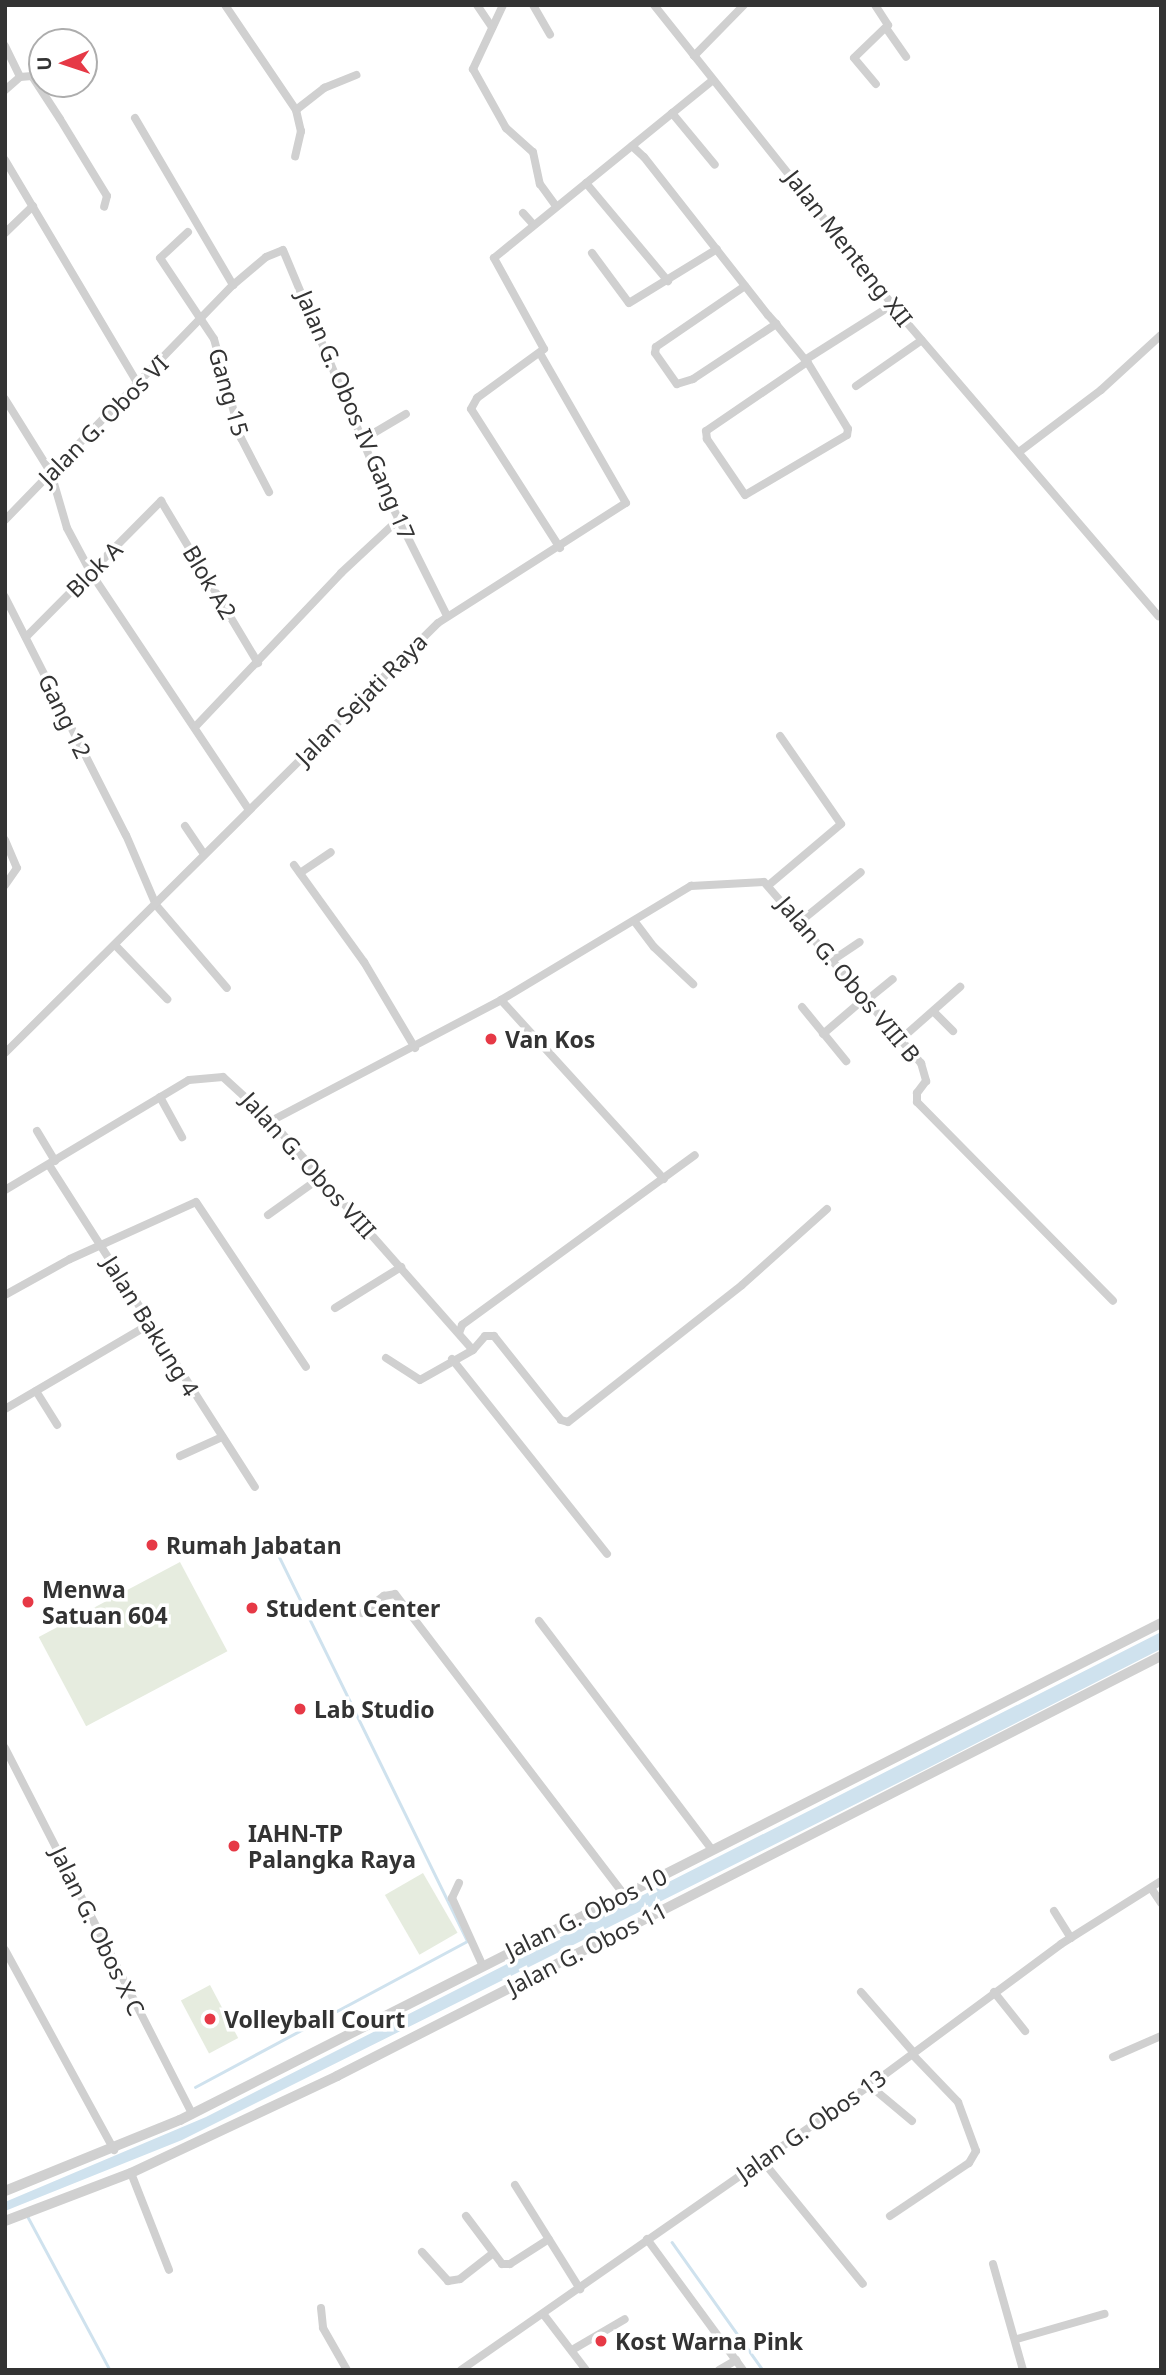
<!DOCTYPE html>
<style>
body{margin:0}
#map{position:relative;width:1166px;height:2375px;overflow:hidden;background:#fff;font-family:"Noto Sans",sans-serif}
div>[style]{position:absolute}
.green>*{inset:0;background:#e6ecdf;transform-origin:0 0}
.water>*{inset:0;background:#cfe2ee}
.stream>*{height:2.5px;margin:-1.25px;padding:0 1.25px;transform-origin:1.25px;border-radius:1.25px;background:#cfe2ee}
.minor>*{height:8px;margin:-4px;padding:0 4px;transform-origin:4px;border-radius:4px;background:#d0d0d0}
.tertiary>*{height:10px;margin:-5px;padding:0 5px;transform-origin:5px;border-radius:5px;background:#d0d0d0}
.dots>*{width:19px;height:19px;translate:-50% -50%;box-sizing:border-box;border:4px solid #fff;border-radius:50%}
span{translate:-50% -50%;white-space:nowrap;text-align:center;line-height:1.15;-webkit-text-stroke:7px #fff;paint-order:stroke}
.street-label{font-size:23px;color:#333}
.poi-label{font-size:23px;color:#333;font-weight:700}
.left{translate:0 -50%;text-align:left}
.frame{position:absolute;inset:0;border:7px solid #333;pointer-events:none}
.north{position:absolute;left:28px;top:28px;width:70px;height:70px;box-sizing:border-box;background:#fff;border:2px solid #adadad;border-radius:50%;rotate:268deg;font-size:19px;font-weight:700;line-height:28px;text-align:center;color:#333}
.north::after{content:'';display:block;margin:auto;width:24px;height:32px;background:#e63946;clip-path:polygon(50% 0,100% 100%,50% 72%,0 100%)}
</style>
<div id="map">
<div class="green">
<i style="left:180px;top:1562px;width:101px;height:160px;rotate:62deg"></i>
<i style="left:423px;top:1873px;width:69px;height:44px;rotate:60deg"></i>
<i style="left:210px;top:1985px;width:60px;height:33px;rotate:62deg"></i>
</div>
<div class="water">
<i style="clip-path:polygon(1161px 1632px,1161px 1649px,926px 1769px,182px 2140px,5px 2211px,5px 2202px,206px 2117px)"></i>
</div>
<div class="stream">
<i style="left:195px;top:2087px;width:309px;rotate:-28.2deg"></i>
<i style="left:467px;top:1941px;width:429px;rotate:-116.1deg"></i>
<i style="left:28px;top:2217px;width:174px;rotate:61.8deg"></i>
<i style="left:672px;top:2242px;width:157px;rotate:54.6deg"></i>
</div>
<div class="minor">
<i style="left:225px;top:5px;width:127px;rotate:55.9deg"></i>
<i style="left:296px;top:110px;width:22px;rotate:77deg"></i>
<i style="left:301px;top:131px;width:26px;rotate:103deg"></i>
<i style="left:477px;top:5px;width:27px;rotate:56deg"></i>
<i style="left:503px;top:5px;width:71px;rotate:115.1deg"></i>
<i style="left:473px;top:69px;width:68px;rotate:60.8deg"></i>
<i style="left:506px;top:128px;width:36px;rotate:42deg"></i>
<i style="left:533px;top:152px;width:33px;rotate:78deg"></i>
<i style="left:540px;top:184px;width:27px;rotate:54deg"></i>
<i style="left:533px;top:5px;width:34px;rotate:60deg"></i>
<i style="left:654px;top:5px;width:399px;rotate:51.5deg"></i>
<i style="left:902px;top:317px;width:394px;rotate:49.4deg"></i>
<i style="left:875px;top:5px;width:24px;rotate:57deg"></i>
<i style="left:888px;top:25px;width:47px;rotate:135.9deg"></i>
<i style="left:854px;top:58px;width:34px;rotate:50deg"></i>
<i style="left:886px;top:28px;width:35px;rotate:55deg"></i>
<i style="left:5px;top:46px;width:34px;rotate:64deg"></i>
<i style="left:20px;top:77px;width:20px;rotate:139deg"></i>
<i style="left:694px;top:56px;width:71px;rotate:-45.6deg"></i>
<i style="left:20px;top:77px;width:12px;rotate:-5deg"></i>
<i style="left:32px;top:76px;width:51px;rotate:56.9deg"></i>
<i style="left:60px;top:119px;width:90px;rotate:58.6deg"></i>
<i style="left:107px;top:196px;width:11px;rotate:105deg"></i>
<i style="left:296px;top:110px;width:36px;rotate:-38deg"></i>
<i style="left:324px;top:88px;width:35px;rotate:-22deg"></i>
<i style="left:672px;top:113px;width:67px;rotate:50.4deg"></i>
<i style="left:135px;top:118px;width:194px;rotate:59.6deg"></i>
<i style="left:632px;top:146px;width:16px;rotate:43deg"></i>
<i style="left:644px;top:157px;width:201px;rotate:51.9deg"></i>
<i style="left:768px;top:315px;width:12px;rotate:48deg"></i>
<i style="left:776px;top:324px;width:49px;rotate:50.8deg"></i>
<i style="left:807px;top:362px;width:1px;rotate:45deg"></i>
<i style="left:808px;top:363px;width:77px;rotate:58.8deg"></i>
<i style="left:848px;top:429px;width:6px;rotate:99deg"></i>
<i style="left:847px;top:435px;width:118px;rotate:149.5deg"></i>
<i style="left:745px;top:495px;width:68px;rotate:-124.2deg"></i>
<i style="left:707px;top:439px;width:8px;rotate:-97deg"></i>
<i style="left:706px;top:431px;width:122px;rotate:-34.3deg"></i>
<i style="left:5px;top:160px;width:257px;rotate:59.3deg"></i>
<i style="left:586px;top:183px;width:128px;rotate:50.1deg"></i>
<i style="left:523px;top:213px;width:15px;rotate:48deg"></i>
<i style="left:188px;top:232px;width:38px;rotate:137deg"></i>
<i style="left:160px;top:258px;width:97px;rotate:56.3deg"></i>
<i style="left:214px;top:339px;width:103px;rotate:74.7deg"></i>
<i style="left:241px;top:438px;width:61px;rotate:62.6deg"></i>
<i style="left:5px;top:233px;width:39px;rotate:-44deg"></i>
<i style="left:592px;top:253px;width:62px;rotate:53.5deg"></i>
<i style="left:629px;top:303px;width:103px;rotate:-31.5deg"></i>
<i style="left:745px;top:286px;width:108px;rotate:145.6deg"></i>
<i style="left:656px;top:347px;width:6px;rotate:99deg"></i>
<i style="left:655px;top:353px;width:38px;rotate:55deg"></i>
<i style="left:677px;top:384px;width:17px;rotate:-17deg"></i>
<i style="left:693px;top:379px;width:100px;rotate:-33.5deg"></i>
<i style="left:805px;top:360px;width:103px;rotate:-32.3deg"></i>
<i style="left:856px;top:386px;width:80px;rotate:-34.9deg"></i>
<i style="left:5px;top:399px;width:87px;rotate:58.1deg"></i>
<i style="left:51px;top:473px;width:57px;rotate:73.8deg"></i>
<i style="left:67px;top:528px;width:51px;rotate:61.9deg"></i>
<i style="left:91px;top:573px;width:283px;rotate:56.3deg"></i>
<i style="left:362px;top:440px;width:51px;rotate:-30.6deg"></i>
<i style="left:1019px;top:452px;width:103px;rotate:-37.1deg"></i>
<i style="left:1101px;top:390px;width:81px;rotate:-42.5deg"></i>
<i style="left:5px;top:520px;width:327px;rotate:-45.9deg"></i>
<i style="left:233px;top:285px;width:43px;rotate:-40.3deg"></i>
<i style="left:266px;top:257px;width:18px;rotate:-22deg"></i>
<i style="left:283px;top:250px;width:251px;rotate:67.3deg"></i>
<i style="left:380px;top:482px;width:150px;rotate:63.4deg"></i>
<i style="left:560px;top:548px;width:165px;rotate:-122.6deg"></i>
<i style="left:471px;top:409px;width:13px;rotate:-61deg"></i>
<i style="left:477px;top:398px;width:83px;rotate:-36.2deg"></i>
<i style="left:544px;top:349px;width:104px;rotate:-118.8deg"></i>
<i style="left:494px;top:258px;width:282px;rotate:-39.1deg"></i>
<i style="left:5px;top:597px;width:267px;rotate:63.1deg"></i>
<i style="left:126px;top:835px;width:76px;rotate:66.8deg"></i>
<i style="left:156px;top:905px;width:109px;rotate:49.5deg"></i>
<i style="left:26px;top:637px;width:192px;rotate:-45.2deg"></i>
<i style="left:161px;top:501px;width:189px;rotate:59.1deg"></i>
<i style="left:196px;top:726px;width:211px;rotate:-46.5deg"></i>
<i style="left:341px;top:573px;width:78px;rotate:-42.9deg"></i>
<i style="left:185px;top:826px;width:32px;rotate:56deg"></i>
<i style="left:5px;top:840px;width:30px;rotate:67deg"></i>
<i style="left:17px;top:868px;width:21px;rotate:125deg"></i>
<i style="left:294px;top:865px;width:120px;rotate:54.2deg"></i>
<i style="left:364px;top:962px;width:100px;rotate:59.3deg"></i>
<i style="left:300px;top:873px;width:37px;rotate:-34deg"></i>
<i style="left:770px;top:884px;width:93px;rotate:-40.2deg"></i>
<i style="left:841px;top:824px;width:107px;rotate:-124.7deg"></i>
<i style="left:801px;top:921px;width:77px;rotate:-39.2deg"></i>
<i style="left:635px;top:922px;width:31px;rotate:53deg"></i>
<i style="left:654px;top:947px;width:54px;rotate:43.5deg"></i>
<i style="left:116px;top:946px;width:74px;rotate:46.1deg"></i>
<i style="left:833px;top:960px;width:32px;rotate:-34deg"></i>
<i style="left:501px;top:1000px;width:242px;rotate:47.7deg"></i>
<i style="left:867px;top:1000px;width:33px;rotate:-39deg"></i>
<i style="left:802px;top:1007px;width:70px;rotate:50.8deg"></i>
<i style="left:934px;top:1012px;width:27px;rotate:45deg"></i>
<i style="left:823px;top:1034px;width:55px;rotate:-40.6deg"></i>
<i style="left:901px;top:1039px;width:79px;rotate:-41.4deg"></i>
<i style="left:5px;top:1053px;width:610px;rotate:-44.8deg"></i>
<i style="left:438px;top:623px;width:223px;rotate:-32.6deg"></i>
<i style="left:626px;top:503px;width:171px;rotate:-119.9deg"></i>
<i style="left:160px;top:1097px;width:46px;rotate:61.2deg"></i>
<i style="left:271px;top:1121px;width:260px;rotate:-27.7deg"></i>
<i style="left:501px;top:1000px;width:222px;rotate:-31deg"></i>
<i style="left:691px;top:886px;width:73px;rotate:-3.1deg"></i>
<i style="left:764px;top:882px;width:240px;rotate:49.1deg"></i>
<i style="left:921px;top:1063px;width:19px;rotate:74deg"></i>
<i style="left:926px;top:1081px;width:15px;rotate:127deg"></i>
<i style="left:917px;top:1093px;width:9px;rotate:90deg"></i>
<i style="left:917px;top:1102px;width:279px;rotate:45.4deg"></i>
<i style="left:37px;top:1131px;width:35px;rotate:59deg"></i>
<i style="left:49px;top:1165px;width:382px;rotate:57.4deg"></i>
<i style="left:5px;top:1190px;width:214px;rotate:-30.9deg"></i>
<i style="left:189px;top:1080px;width:34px;rotate:-5deg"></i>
<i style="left:223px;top:1077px;width:65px;rotate:42.5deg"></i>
<i style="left:271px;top:1121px;width:305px;rotate:48.6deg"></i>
<i style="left:268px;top:1215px;width:65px;rotate:-35.6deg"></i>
<i style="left:5px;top:1295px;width:74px;rotate:-29deg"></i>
<i style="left:70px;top:1259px;width:138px;rotate:-24.3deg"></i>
<i style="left:196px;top:1202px;width:198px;rotate:56.3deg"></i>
<i style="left:335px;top:1308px;width:78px;rotate:-31.8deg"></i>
<i style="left:459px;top:1333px;width:9px;rotate:-69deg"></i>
<i style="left:462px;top:1325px;width:288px;rotate:-36.1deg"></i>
<i style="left:386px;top:1358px;width:40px;rotate:32.9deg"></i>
<i style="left:420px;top:1380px;width:61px;rotate:-29.5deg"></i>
<i style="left:473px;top:1350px;width:18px;rotate:-49deg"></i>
<i style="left:485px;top:1336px;width:9px"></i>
<i style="left:494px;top:1336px;width:107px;rotate:51.4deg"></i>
<i style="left:561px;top:1420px;width:7px;rotate:16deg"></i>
<i style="left:568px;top:1422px;width:221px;rotate:-38.2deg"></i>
<i style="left:742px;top:1285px;width:114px;rotate:-41.8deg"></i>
<i style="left:452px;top:1359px;width:249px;rotate:51.5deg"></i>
<i style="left:36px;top:1391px;width:40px;rotate:58deg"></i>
<i style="left:5px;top:1409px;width:168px;rotate:-30.4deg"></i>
<i style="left:180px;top:1456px;width:46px;rotate:-24.3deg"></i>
<i style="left:362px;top:1613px;width:28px;rotate:-38deg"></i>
<i style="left:384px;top:1596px;width:11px;rotate:-10deg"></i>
<i style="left:395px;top:1594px;width:380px;rotate:52.7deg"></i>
<i style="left:539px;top:1621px;width:287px;rotate:52.9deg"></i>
<i style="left:5px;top:1748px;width:410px;rotate:62.9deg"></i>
<i style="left:459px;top:1883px;width:17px;rotate:115deg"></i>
<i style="left:452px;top:1898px;width:72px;rotate:65.6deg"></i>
<i style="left:1151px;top:1888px;width:18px;rotate:56deg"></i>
<i style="left:1054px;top:1911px;width:32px;rotate:58deg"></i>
<i style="left:5px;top:1950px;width:228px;rotate:61.4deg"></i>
<i style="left:861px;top:1992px;width:81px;rotate:49deg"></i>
<i style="left:994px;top:1992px;width:50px;rotate:51.5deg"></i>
<i style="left:1113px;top:2057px;width:52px;rotate:-23.6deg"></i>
<i style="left:869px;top:2085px;width:56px;rotate:39.9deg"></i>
<i style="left:761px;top:2159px;width:161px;rotate:50.8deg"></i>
<i style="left:131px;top:2173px;width:104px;rotate:68.6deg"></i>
<i style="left:515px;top:2185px;width:123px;rotate:58deg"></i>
<i style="left:466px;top:2216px;width:60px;rotate:53.1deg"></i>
<i style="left:502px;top:2264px;width:8px"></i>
<i style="left:510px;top:2264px;width:46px;rotate:-32.7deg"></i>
<i style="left:890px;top:2216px;width:95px;rotate:-33.9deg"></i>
<i style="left:969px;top:2163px;width:14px;rotate:-60deg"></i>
<i style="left:976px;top:2151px;width:52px;rotate:-110.2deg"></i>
<i style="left:958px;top:2102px;width:66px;rotate:-133.8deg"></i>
<i style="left:647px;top:2239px;width:162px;rotate:53.8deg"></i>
<i style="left:422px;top:2252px;width:39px;rotate:48deg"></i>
<i style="left:448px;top:2281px;width:12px;rotate:-9deg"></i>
<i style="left:460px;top:2279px;width:41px;rotate:-38deg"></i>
<i style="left:993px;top:2264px;width:110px;rotate:74.2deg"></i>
<i style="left:321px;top:2308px;width:20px;rotate:84deg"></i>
<i style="left:323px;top:2328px;width:48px;rotate:60.3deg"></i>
<i style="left:544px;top:2315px;width:69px;rotate:52.6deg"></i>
<i style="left:1017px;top:2339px;width:91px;rotate:-16deg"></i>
<i style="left:572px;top:2350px;width:61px;rotate:-30.3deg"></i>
<i style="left:461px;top:2370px;width:506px;rotate:-34.85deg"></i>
<i style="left:876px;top:2081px;width:230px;rotate:-36.5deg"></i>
<i style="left:1061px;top:1944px;width:118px;rotate:-32.2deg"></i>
<i style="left:719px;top:2370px;width:20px;rotate:-30deg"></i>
</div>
<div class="tertiary">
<i style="left:5px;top:2191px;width:189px;rotate:-22.1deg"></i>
<i style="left:180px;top:2120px;width:1100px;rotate:-26.87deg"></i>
<i style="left:5px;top:2221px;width:135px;rotate:-20.9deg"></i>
<i style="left:131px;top:2173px;width:228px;rotate:-25.2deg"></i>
<i style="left:337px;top:2076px;width:925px;rotate:-27.01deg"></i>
</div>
<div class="dots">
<i style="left:491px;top:1039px;background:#e63946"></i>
<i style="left:152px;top:1545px;background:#e63946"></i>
<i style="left:28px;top:1602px;background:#e63946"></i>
<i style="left:252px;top:1608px;background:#e63946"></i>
<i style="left:300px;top:1709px;background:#e63946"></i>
<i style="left:234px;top:1846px;background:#e63946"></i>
<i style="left:210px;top:2019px;background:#e63946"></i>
<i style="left:601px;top:2341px;background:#e63946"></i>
</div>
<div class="street-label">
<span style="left:849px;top:248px;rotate:52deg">Jalan Menteng XII</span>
<span style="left:229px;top:392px;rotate:74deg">Gang 15</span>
<span style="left:356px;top:415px;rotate:67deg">Jalan G. Obos IV Gang 17</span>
<span style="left:103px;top:420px;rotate:-45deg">Jalan G. Obos VI</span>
<span style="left:94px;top:569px;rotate:-45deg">Blok A</span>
<span style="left:210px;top:582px;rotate:59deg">Blok A2</span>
<span style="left:361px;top:699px;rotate:-45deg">Jalan Sejati Raya</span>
<span style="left:65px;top:716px;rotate:64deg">Gang 12</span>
<span style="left:849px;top:979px;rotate:50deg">Jalan G. Obos VIII B</span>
<span style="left:309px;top:1165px;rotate:48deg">Jalan G. Obos VIII</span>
<span style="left:151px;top:1326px;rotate:58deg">Jalan Bakung 4</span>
<span style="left:586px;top:1913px;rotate:-26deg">Jalan G. Obos 10</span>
<span style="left:98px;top:1931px;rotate:64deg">Jalan G. Obos X C</span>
<span style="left:587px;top:1948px;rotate:-27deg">Jalan G. Obos 11</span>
<span style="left:811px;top:2125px;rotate:-35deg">Jalan G. Obos 13</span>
</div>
<div class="poi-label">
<span class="left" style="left:505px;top:1039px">Van Kos</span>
<span class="left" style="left:166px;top:1545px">Rumah Jabatan</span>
<span class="left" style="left:42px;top:1602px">Menwa<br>Satuan 604</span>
<span class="left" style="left:266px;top:1608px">Student Center</span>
<span class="left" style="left:314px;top:1709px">Lab Studio</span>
<span class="left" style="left:248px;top:1846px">IAHN-TP<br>Palangka Raya</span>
<span class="left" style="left:224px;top:2019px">Volleyball Court</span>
<span class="left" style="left:615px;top:2341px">Kost Warna Pink</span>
</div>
<div class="frame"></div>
<div class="north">U</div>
</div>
